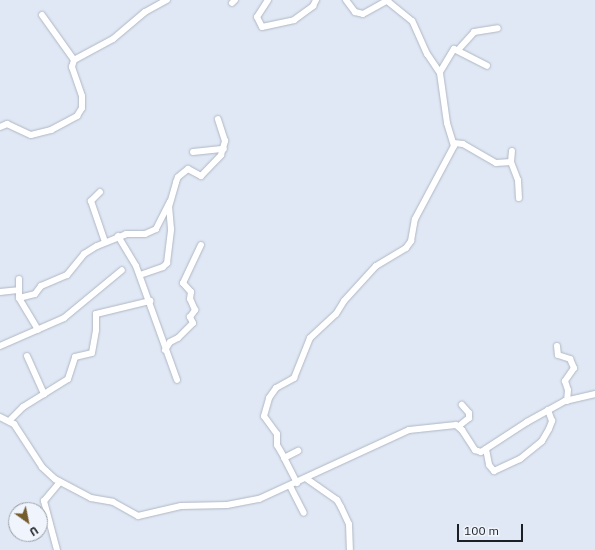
<!DOCTYPE html>
<style>
body{margin:0}
#map{position:relative;width:595px;height:550px;overflow:hidden;background:#e0e8f5;font-family:"IBM Plex Sans",sans-serif}
div>[style]{position:absolute}
.roads{filter:drop-shadow(0 0 1px #afb7c3) drop-shadow(0 0 1px #afb7c3)}
.minor>*{height:6px;margin:-3px;padding:0 3px;transform-origin:3px;border-radius:3px;background:#fff}
span{translate:-50% -50%;white-space:nowrap;text-align:center;line-height:1.15;-webkit-text-stroke:3px #f0f5fd;paint-order:stroke}
.north{position:absolute;left:8px;top:502px;width:40px;height:40px;box-sizing:border-box;background:#f0f5fd;border:1px solid #9b9fa6;border-radius:50%;rotate:147deg;font-size:11px;font-weight:700;line-height:16px;text-align:center;color:#1c1f23}
.north::after{content:'';display:block;margin:auto;width:14px;height:18px;background:#755b2d;clip-path:polygon(50% 0,100% 100%,50% 72%,0 100%)}
.scale{position:absolute;left:457px;top:524px;width:66px;height:18px;box-sizing:border-box;border:2px solid #1c1f23;border-top:0;padding-left:5px;font-size:12px;line-height:14px;white-space:nowrap;color:#1c1f23;-webkit-text-stroke:3px #f0f5fd;paint-order:stroke}
</style>
<div id="map">
<div class="roads">
<div class="minor">
<i style="left:268px;top:0;width:20px;rotate:123deg"></i>
<i style="left:257px;top:17px;width:11px;rotate:63deg"></i>
<i style="left:262px;top:27px;width:33px;rotate:-12deg"></i>
<i style="left:294px;top:20px;width:24px;rotate:-36deg"></i>
<i style="left:313px;top:6px;width:7px;rotate:-63deg"></i>
<i style="left:346px;top:0;width:15px;rotate:53deg"></i>
<i style="left:355px;top:12px;width:8px;rotate:14deg"></i>
<i style="left:363px;top:14px;width:29px;rotate:-29deg"></i>
<i style="left:232px;top:3px;width:4px;rotate:-45deg"></i>
<i style="left:42px;top:15px;width:55px;rotate:54.6deg"></i>
<i style="left:458px;top:50px;width:24px;rotate:-48deg"></i>
<i style="left:474px;top:32px;width:24px;rotate:-9deg"></i>
<i style="left:440px;top:72px;width:27px;rotate:-59deg"></i>
<i style="left:454px;top:49px;width:37px;rotate:27deg"></i>
<i style="left:0;top:127px;width:8px;rotate:-23deg"></i>
<i style="left:7px;top:124px;width:26px;rotate:25deg"></i>
<i style="left:31px;top:135px;width:21px;rotate:-14deg"></i>
<i style="left:51px;top:130px;width:30px;rotate:-28deg"></i>
<i style="left:77px;top:116px;width:9px;rotate:-58deg"></i>
<i style="left:82px;top:108px;width:12px;rotate:-90deg"></i>
<i style="left:82px;top:96px;width:31px;rotate:-109deg"></i>
<i style="left:72px;top:67px;width:7px;rotate:-74deg"></i>
<i style="left:74px;top:60px;width:44px;rotate:-28.3deg"></i>
<i style="left:113px;top:39px;width:42px;rotate:-40.2deg"></i>
<i style="left:145px;top:12px;width:25px;rotate:-29deg"></i>
<i style="left:454px;top:143px;width:9px;rotate:6deg"></i>
<i style="left:463px;top:144px;width:38px;rotate:30deg"></i>
<i style="left:496px;top:163px;width:15px;rotate:-4deg"></i>
<i style="left:511px;top:162px;width:19px;rotate:69deg"></i>
<i style="left:518px;top:180px;width:18px;rotate:87deg"></i>
<i style="left:193px;top:152px;width:31px;rotate:-6deg"></i>
<i style="left:511px;top:162px;width:11px;rotate:-85deg"></i>
<i style="left:100px;top:192px;width:13px;rotate:135deg"></i>
<i style="left:91px;top:201px;width:43px;rotate:71.1deg"></i>
<i style="left:118px;top:236px;width:35px;rotate:59deg"></i>
<i style="left:136px;top:266px;width:121px;rotate:70.2deg"></i>
<i style="left:140px;top:275px;width:24px;rotate:-19deg"></i>
<i style="left:163px;top:267px;width:6px;rotate:-45deg"></i>
<i style="left:167px;top:263px;width:34px;rotate:-83deg"></i>
<i style="left:171px;top:229px;width:22px;rotate:-95deg"></i>
<i style="left:169px;top:207px;width:26px;rotate:-74deg"></i>
<i style="left:176px;top:182px;width:5px;rotate:-68deg"></i>
<i style="left:178px;top:177px;width:13px;rotate:-39deg"></i>
<i style="left:188px;top:169px;width:15px;rotate:28deg"></i>
<i style="left:201px;top:176px;width:29px;rotate:-46deg"></i>
<i style="left:221px;top:155px;width:15px;rotate:-74deg"></i>
<i style="left:225px;top:141px;width:23px;rotate:-108deg"></i>
<i style="left:19px;top:279px;width:19px;rotate:90deg"></i>
<i style="left:19px;top:298px;width:37px;rotate:59deg"></i>
<i style="left:0;top:292px;width:18px;rotate:-6deg"></i>
<i style="left:19px;top:298px;width:16px;rotate:-14deg"></i>
<i style="left:35px;top:294px;width:10px;rotate:-53deg"></i>
<i style="left:41px;top:286px;width:28px;rotate:-23deg"></i>
<i style="left:67px;top:275px;width:27px;rotate:-51deg"></i>
<i style="left:84px;top:254px;width:15px;rotate:-32deg"></i>
<i style="left:97px;top:246px;width:31px;rotate:-22deg"></i>
<i style="left:126px;top:234px;width:19px"></i>
<i style="left:145px;top:234px;width:12px;rotate:-24deg"></i>
<i style="left:156px;top:229px;width:31px;rotate:-63deg"></i>
<i style="left:0;top:346px;width:70px;rotate:-23.6deg"></i>
<i style="left:64px;top:318px;width:75px;rotate:-39.6deg"></i>
<i style="left:557px;top:346px;width:9px;rotate:84deg"></i>
<i style="left:558px;top:355px;width:13px;rotate:18deg"></i>
<i style="left:570px;top:359px;width:10px;rotate:66deg"></i>
<i style="left:574px;top:368px;width:16px;rotate:125deg"></i>
<i style="left:565px;top:381px;width:9px;rotate:72deg"></i>
<i style="left:568px;top:390px;width:11px;rotate:95deg"></i>
<i style="left:165px;top:350px;width:9px;rotate:-58deg"></i>
<i style="left:170px;top:342px;width:9px;rotate:-27deg"></i>
<i style="left:178px;top:338px;width:21px;rotate:-45deg"></i>
<i style="left:193px;top:323px;width:7px;rotate:-117deg"></i>
<i style="left:190px;top:317px;width:9px;rotate:-54deg"></i>
<i style="left:195px;top:310px;width:12px;rotate:-114deg"></i>
<i style="left:190px;top:299px;width:7px;rotate:-82deg"></i>
<i style="left:191px;top:292px;width:12px;rotate:-132deg"></i>
<i style="left:183px;top:283px;width:42px;rotate:-64.7deg"></i>
<i style="left:27px;top:356px;width:42px;rotate:65.9deg"></i>
<i style="left:0;top:417px;width:16px;rotate:27deg"></i>
<i style="left:14px;top:424px;width:51px;rotate:56.9deg"></i>
<i style="left:42px;top:467px;width:18px;rotate:43deg"></i>
<i style="left:55px;top:479px;width:41px;rotate:27.8deg"></i>
<i style="left:91px;top:498px;width:22px;rotate:10deg"></i>
<i style="left:113px;top:502px;width:29px;rotate:29deg"></i>
<i style="left:138px;top:516px;width:44px;rotate:-13.1deg"></i>
<i style="left:181px;top:506px;width:46px;rotate:-1.2deg"></i>
<i style="left:227px;top:505px;width:33px;rotate:-11deg"></i>
<i style="left:259px;top:499px;width:165px;rotate:-24.7deg"></i>
<i style="left:409px;top:430px;width:47px;rotate:-6.1deg"></i>
<i style="left:456px;top:425px;width:8px;rotate:40deg"></i>
<i style="left:462px;top:430px;width:24px;rotate:57deg"></i>
<i style="left:475px;top:450px;width:6px;rotate:18deg"></i>
<i style="left:481px;top:452px;width:55px;rotate:-33.1deg"></i>
<i style="left:527px;top:422px;width:43px;rotate:-28.9deg"></i>
<i style="left:565px;top:401px;width:31px;rotate:-13deg"></i>
<i style="left:9px;top:421px;width:20px;rotate:-45deg"></i>
<i style="left:23px;top:407px;width:53px;rotate:-31.9deg"></i>
<i style="left:68px;top:379px;width:23px;rotate:-72deg"></i>
<i style="left:75px;top:357px;width:17px;rotate:-13deg"></i>
<i style="left:92px;top:353px;width:23px;rotate:-80deg"></i>
<i style="left:96px;top:330px;width:16px;rotate:-90deg"></i>
<i style="left:96px;top:314px;width:56px;rotate:-13.5deg"></i>
<i style="left:459px;top:426px;width:13px;rotate:-39deg"></i>
<i style="left:469px;top:418px;width:5px;rotate:-90deg"></i>
<i style="left:469px;top:413px;width:11px;rotate:-131deg"></i>
<i style="left:486px;top:449px;width:16px;rotate:79deg"></i>
<i style="left:489px;top:465px;width:8px;rotate:50deg"></i>
<i style="left:494px;top:471px;width:29px;rotate:-25deg"></i>
<i style="left:520px;top:459px;width:28px;rotate:-39deg"></i>
<i style="left:542px;top:441px;width:14px;rotate:-60deg"></i>
<i style="left:549px;top:429px;width:9px;rotate:-69deg"></i>
<i style="left:552px;top:421px;width:12px;rotate:-110deg"></i>
<i style="left:284px;top:457px;width:14px;rotate:-120deg"></i>
<i style="left:277px;top:445px;width:11px;rotate:-90deg"></i>
<i style="left:277px;top:434px;width:22px;rotate:-126deg"></i>
<i style="left:264px;top:416px;width:19px;rotate:-74deg"></i>
<i style="left:269px;top:398px;width:12px;rotate:-55deg"></i>
<i style="left:276px;top:388px;width:21px;rotate:-29deg"></i>
<i style="left:294px;top:378px;width:43px;rotate:-68.2deg"></i>
<i style="left:310px;top:338px;width:35px;rotate:-43deg"></i>
<i style="left:336px;top:314px;width:15px;rotate:-58deg"></i>
<i style="left:344px;top:301px;width:47px;rotate:-47.6deg"></i>
<i style="left:376px;top:266px;width:35px;rotate:-31deg"></i>
<i style="left:406px;top:248px;width:9px;rotate:-54deg"></i>
<i style="left:411px;top:241px;width:22px;rotate:-80deg"></i>
<i style="left:415px;top:219px;width:83px;rotate:-61.9deg"></i>
<i style="left:454px;top:146px;width:24px;rotate:-107deg"></i>
<i style="left:447px;top:123px;width:50px;rotate:-98deg"></i>
<i style="left:440px;top:73px;width:23px;rotate:-124deg"></i>
<i style="left:427px;top:54px;width:36px;rotate:-114deg"></i>
<i style="left:412px;top:21px;width:32px;rotate:-141deg"></i>
<i style="left:307px;top:479px;width:37px;rotate:35deg"></i>
<i style="left:337px;top:500px;width:8px;rotate:60deg"></i>
<i style="left:341px;top:507px;width:19px;rotate:65deg"></i>
<i style="left:349px;top:524px;width:25px;rotate:88deg"></i>
<i style="left:297px;top:483px;width:28px;rotate:-117deg"></i>
<i style="left:284px;top:458px;width:16px;rotate:-27deg"></i>
<i style="left:290px;top:486px;width:30px;rotate:63deg"></i>
<i style="left:57px;top:550px;width:51px;rotate:-104.9deg"></i>
<i style="left:44px;top:501px;width:25px;rotate:-50deg"></i>
</div>
</div>
<div class="north">U</div>
<div class="scale">100 m</div>
</div>
